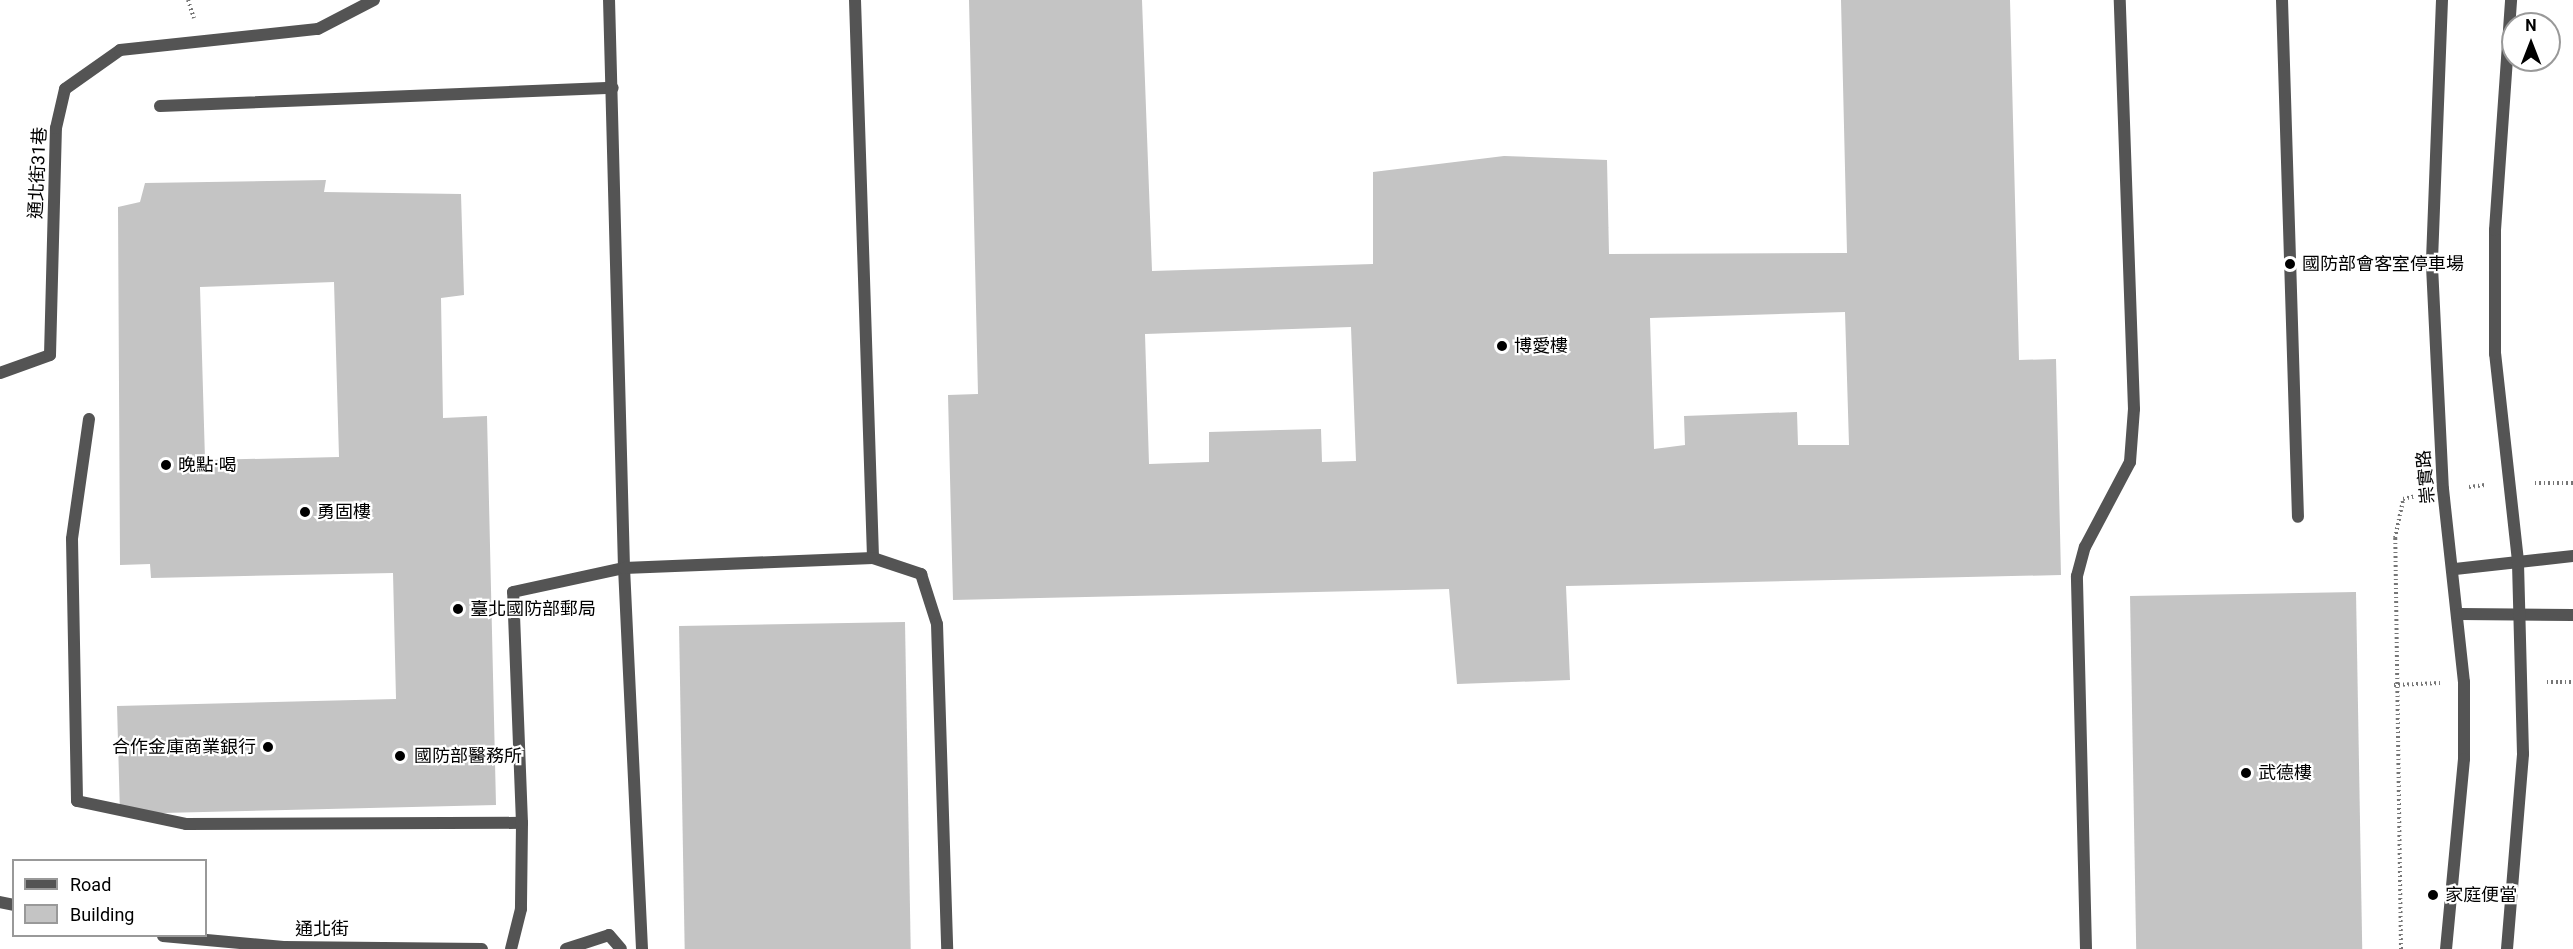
<!DOCTYPE html>
<meta charset="utf-8">
<style>
body{margin:0}
#map{position:relative;width:2573px;height:949px;overflow:hidden;background:#fff;font-family:Roboto,"Noto Sans TC",sans-serif}
div>[style]{position:absolute}
.building>*{inset:0;background:#c4c4c4;transform-origin:0 0}
.path>*{height:4px;margin-top:-2px;transform-origin:0;background:repeating-linear-gradient(90deg,#767676 0 1.5px,transparent 0 4.5px)}
.service>*{height:12px;margin:-6px;padding:0 6px;transform-origin:6px;border-radius:6px;background:#545454}
.minor>*{height:12px;margin:-6px;padding:0 6px;transform-origin:6px;border-radius:6px;background:#545454}
.dots>*{width:16px;height:16px;translate:-50% -50%;box-sizing:border-box;border:3px solid #fff;border-radius:50%}
span{translate:-50% -50%;white-space:nowrap;text-align:center;line-height:1.15;-webkit-text-stroke:4.5px #fff;paint-order:stroke}
.street-label{font-size:18px;color:#000}
.poi-label{font-size:18px;color:#000}
.left{translate:0 -50%;text-align:left}
.right{translate:-100% -50%;text-align:right}
.legend{position:absolute;left:12px;top:859px;width:195px;height:78px;box-sizing:border-box;background:#fff;border:2px solid #999;margin:0;padding:8px 10px;list-style:none;font-size:18px;color:#000}
.legend li{display:flex;align-items:center;gap:12px;height:30px}
.legend b{width:30px;border:2px solid #999}
.north{position:absolute;left:2501px;top:12px;width:60px;height:60px;box-sizing:border-box;background:#fff;border:2px solid #999;border-radius:50%;rotate:0deg;font-size:16px;font-weight:700;line-height:24px;text-align:center;color:#000}
.north::after{content:'';display:block;margin:auto;width:21px;height:27px;background:#000;clip-path:polygon(50% 0,100% 100%,50% 72%,0 100%)}
</style>
<div id="map">
<div class="building">
<i style="clip-path:polygon(evenodd,969px 0,1142px 0,1152px 271px,1373px 264px,1373px 172px,1504px 156px,1607px 160px,1609px 254px,1847px 253px,1841px 0,2010px 0,2019px 360px,2056px 359px,2061px 575px,1566px 586px,1570px 680px,1457px 684px,1449px 589px,953px 600px,948px 395px,978px 394px,969px 0,1845px 312px,1849px 445px,1798px 445px,1797px 412px,1684px 416px,1685px 445px,1654px 449px,1650px 318px,1845px 312px,969px 0,1351px 327px,1356px 461px,1322px 462px,1321px 429px,1209px 432px,1209px 462px,1149px 464px,1145px 334px,1351px 327px)"></i>
<i style="clip-path:polygon(evenodd,326px 180px,324px 192px,461px 194px,464px 295px,441px 298px,443px 418px,487px 416px,496px 805px,120px 814px,117px 706px,396px 699px,393px 573px,151px 578px,150px 564px,120px 565px,118px 207px,140px 202px,145px 183px,326px 180px,334px 282px,339px 457px,205px 460px,200px 287px,334px 282px)"></i>
<i style="left:2356px;top:592px;width:357px;height:226px;rotate:89deg"></i>
<i style="left:905px;top:622px;width:327px;height:226px;rotate:89deg"></i>
</div>
<div class="path">
<i style="left:188px;top:0;width:19px;rotate:72deg"></i>
<i style="left:2535px;top:483px;width:38px"></i>
<i style="left:2469px;top:487px;width:16px;rotate:-7deg"></i>
<i style="left:2547px;top:682px;width:26px"></i>
<i style="left:2394px;top:685px;width:46px;rotate:-2.5deg"></i>
<i style="left:2401px;top:949px;width:411px;rotate:-90.8deg"></i>
<i style="left:2395px;top:538px;width:40px;rotate:-78deg"></i>
<i style="left:2403px;top:499px;width:17px;rotate:-13deg"></i>
</div>
<div class="service">
<i style="left:855px;top:0;width:558px;rotate:88.15deg"></i>
<i style="left:2282px;top:0;width:517px;rotate:88.23deg"></i>
<i style="left:160px;top:106px;width:453px;rotate:-2.3deg"></i>
<i style="left:89px;top:419px;width:121px;rotate:98.1deg"></i>
<i style="left:72px;top:539px;width:262px;rotate:88.9deg"></i>
<i style="left:77px;top:801px;width:111px;rotate:11.9deg"></i>
<i style="left:186px;top:824px;width:336px;rotate:-0.2deg"></i>
<i style="left:522px;top:823px;width:86px;rotate:90.7deg"></i>
<i style="left:521px;top:909px;width:41px;rotate:104deg"></i>
<i style="left:522px;top:823px;width:231px;rotate:-92.2deg"></i>
<i style="left:513px;top:592px;width:114px;rotate:-12.2deg"></i>
<i style="left:624px;top:568px;width:568px;rotate:-91.51deg"></i>
<i style="left:566px;top:949px;width:45px;rotate:-18deg"></i>
<i style="left:609px;top:935px;width:18px;rotate:49deg"></i>
<i style="left:642px;top:949px;width:381px;rotate:-92.7deg"></i>
<i style="left:624px;top:568px;width:249px;rotate:-2.3deg"></i>
<i style="left:873px;top:558px;width:51px;rotate:18.4deg"></i>
<i style="left:921px;top:574px;width:52px;rotate:72.3deg"></i>
<i style="left:937px;top:624px;width:325px;rotate:88.2deg"></i>
<i style="left:2086px;top:949px;width:373px;rotate:-91.4deg"></i>
<i style="left:2077px;top:576px;width:30px;rotate:-75deg"></i>
<i style="left:2085px;top:547px;width:96px;rotate:-62.1deg"></i>
<i style="left:2130px;top:462px;width:53px;rotate:-85.7deg"></i>
<i style="left:2134px;top:409px;width:409px;rotate:-92deg"></i>
</div>
<div class="minor">
<i style="left:2442px;top:0;width:266px;rotate:92.2deg"></i>
<i style="left:2432px;top:266px;width:223px;rotate:87.2deg"></i>
<i style="left:2443px;top:489px;width:194px;rotate:83.8deg"></i>
<i style="left:2464px;top:682px;width:77px;rotate:90deg"></i>
<i style="left:2464px;top:759px;width:191px;rotate:95.4deg"></i>
<i style="left:0;top:373px;width:53px;rotate:-19.8deg"></i>
<i style="left:50px;top:355px;width:227px;rotate:-88.5deg"></i>
<i style="left:56px;top:128px;width:40px;rotate:-77deg"></i>
<i style="left:65px;top:89px;width:67px;rotate:-35.3deg"></i>
<i style="left:120px;top:50px;width:199px;rotate:-6.1deg"></i>
<i style="left:318px;top:29px;width:63px;rotate:-27.4deg"></i>
<i style="left:2455px;top:569px;width:119px;rotate:-6.3deg"></i>
<i style="left:2460px;top:614px;width:113px;rotate:0.5deg"></i>
<i style="left:0;top:902px;width:14px;rotate:12deg"></i>
<i style="left:163px;top:936px;width:121px;rotate:5.2deg"></i>
<i style="left:284px;top:947px;width:198px;rotate:0.6deg"></i>
<i style="left:2507px;top:949px;width:196px;rotate:-85.3deg"></i>
<i style="left:2523px;top:754px;width:193px;rotate:-91.5deg"></i>
<i style="left:2518px;top:561px;width:208px;rotate:-96.3deg"></i>
<i style="left:2495px;top:354px;width:124px;rotate:-90deg"></i>
<i style="left:2495px;top:230px;width:231px;rotate:-86deg"></i>
</div>
<div class="dots">
<i style="left:2290px;top:264px;background:#000"></i>
<i style="left:1502px;top:346px;background:#000"></i>
<i style="left:166px;top:465px;background:#000"></i>
<i style="left:305px;top:512px;background:#000"></i>
<i style="left:458px;top:609px;background:#000"></i>
<i style="left:268px;top:747px;background:#000"></i>
<i style="left:400px;top:756px;background:#000"></i>
<i style="left:2246px;top:773px;background:#000"></i>
<i style="left:2433px;top:895px;background:#000"></i>
</div>
<div class="street-label">
<span style="left:38px;top:173px;rotate:-87deg">通北街31巷</span>
<span style="left:2426px;top:477px;rotate:-95deg">崇實路</span>
<span style="left:322px;top:929px">通北街</span>
</div>
<div class="poi-label">
<span class="left" style="left:2302px;top:264px">國防部會客室停車場</span>
<span class="left" style="left:1514px;top:346px">博愛樓</span>
<span class="left" style="left:178px;top:465px">晚點·喝</span>
<span class="left" style="left:317px;top:512px">勇固樓</span>
<span class="left" style="left:470px;top:609px">臺北國防部郵局</span>
<span class="right" style="left:256px;top:747px">合作金庫商業銀行</span>
<span class="left" style="left:414px;top:756px">國防部醫務所</span>
<span class="left" style="left:2258px;top:773px">武德樓</span>
<span class="left" style="left:2445px;top:895px">家庭便當</span>
</div>
<ul class="legend">
<li><b style="height:8px;background:#545454"></b>Road</li>
<li><b style="height:16px;background:#c4c4c4"></b>Building</li>
</ul>
<div class="north">N</div>
</div>
